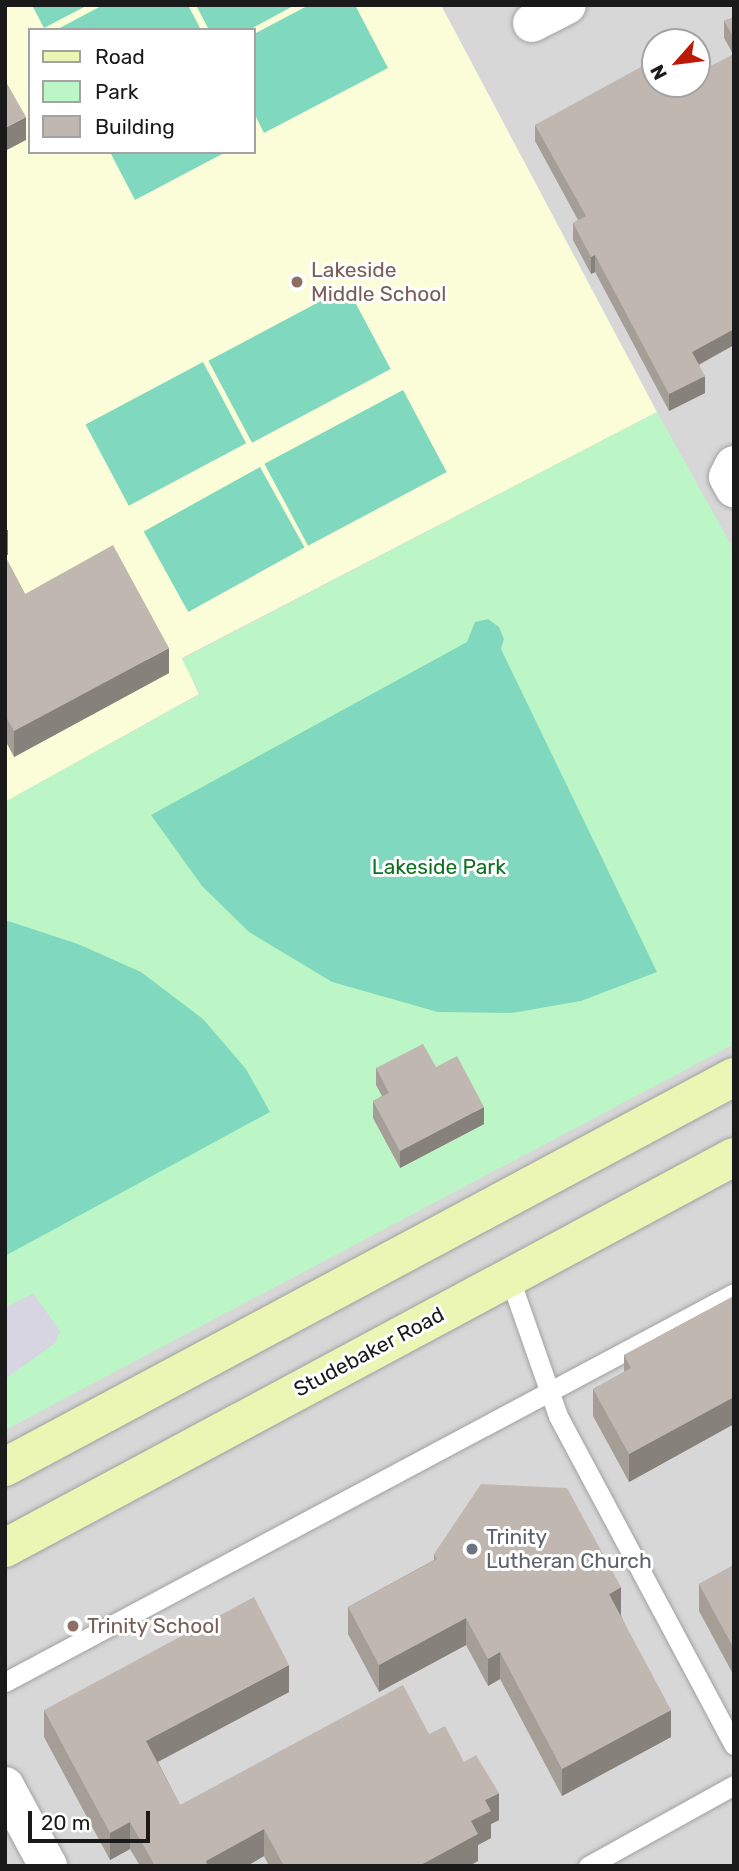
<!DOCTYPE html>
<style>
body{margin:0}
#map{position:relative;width:739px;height:1871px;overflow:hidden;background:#ece9e0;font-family:Rubik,sans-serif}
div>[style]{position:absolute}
.residential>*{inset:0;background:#d8d7d7}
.education>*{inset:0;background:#fafdd8}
.park>*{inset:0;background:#bdf6c6}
.pitch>*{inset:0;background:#80d9be;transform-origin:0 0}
.plaza>*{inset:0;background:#d6d5e1}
.roads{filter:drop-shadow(0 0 2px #a1a1a1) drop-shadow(0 0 2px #a1a1a1)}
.lane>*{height:19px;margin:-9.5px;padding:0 9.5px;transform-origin:9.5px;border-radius:9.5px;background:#fff}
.street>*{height:38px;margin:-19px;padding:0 19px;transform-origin:19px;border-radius:19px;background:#fff}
.secondary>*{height:38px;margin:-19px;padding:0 19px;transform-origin:19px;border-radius:19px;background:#ecf6b4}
.wall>*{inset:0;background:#a59e97}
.shaded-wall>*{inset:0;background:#86817b;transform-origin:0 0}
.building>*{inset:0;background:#c0b8b0}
.dots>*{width:19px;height:19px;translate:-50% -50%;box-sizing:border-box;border:4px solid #fff;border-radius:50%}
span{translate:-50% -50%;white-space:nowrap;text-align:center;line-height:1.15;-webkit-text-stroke:6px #fff;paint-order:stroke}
.education-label{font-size:21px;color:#785e54}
.left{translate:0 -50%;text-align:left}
.park-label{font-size:21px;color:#0f7120}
.street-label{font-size:21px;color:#1a1a1a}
.worship-label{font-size:21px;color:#5b616d}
.frame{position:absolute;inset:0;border:7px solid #1a1a1a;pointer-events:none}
.legend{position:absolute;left:28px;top:28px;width:228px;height:126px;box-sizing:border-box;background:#fff;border:2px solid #a3a3a3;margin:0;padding:9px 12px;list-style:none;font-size:21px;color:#1a1a1a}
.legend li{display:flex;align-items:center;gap:14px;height:35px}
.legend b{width:35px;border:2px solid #a3a3a3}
.north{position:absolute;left:641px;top:28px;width:70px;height:70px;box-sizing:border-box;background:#fff;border:2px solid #a3a3a3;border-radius:50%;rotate:242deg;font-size:19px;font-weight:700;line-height:28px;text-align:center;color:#1a1a1a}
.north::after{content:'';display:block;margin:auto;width:24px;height:32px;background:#bc1909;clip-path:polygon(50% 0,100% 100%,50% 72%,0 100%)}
.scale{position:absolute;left:28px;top:1811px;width:122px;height:32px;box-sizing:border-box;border:4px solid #1a1a1a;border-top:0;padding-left:9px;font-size:21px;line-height:24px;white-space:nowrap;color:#1a1a1a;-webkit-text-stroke:5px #fff;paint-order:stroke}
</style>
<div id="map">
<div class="residential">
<div style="clip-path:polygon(evenodd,5px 5px,734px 5px,734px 1866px,5px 1866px,5px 5px,30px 30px,254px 30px,254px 152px,30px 152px,30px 30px,5px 5px,655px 42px,697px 42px,697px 84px,655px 84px,655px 42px)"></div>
</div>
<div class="education">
<div style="clip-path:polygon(evenodd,5px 5px,441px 5px,657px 412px,182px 658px,199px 694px,5px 802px,5px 5px,30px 30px,254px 30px,254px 152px,30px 152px,30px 30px)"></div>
</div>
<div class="park">
<div style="clip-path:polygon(657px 412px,734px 550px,734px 1044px,5px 1430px,5px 802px,200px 694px,182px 659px)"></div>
</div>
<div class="pitch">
<div style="clip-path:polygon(32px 5px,88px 5px,44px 28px)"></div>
<div style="clip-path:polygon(103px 5px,188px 5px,201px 30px,56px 30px)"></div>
<div style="clip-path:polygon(196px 5px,295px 5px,249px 30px,209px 30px)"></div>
<div style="clip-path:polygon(309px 5px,355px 5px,388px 68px,264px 133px,254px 113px,254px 34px)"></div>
<div style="clip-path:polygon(110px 152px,226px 152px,135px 200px)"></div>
<div style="left:347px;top:287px;width:93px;height:157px;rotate:62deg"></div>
<div style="left:203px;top:362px;width:92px;height:133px;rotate:62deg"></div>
<div style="left:403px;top:390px;width:93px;height:157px;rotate:62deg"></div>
<div style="left:260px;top:467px;width:92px;height:133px;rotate:61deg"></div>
<div style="clip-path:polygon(488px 619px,499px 627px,504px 639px,501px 649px,657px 972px,581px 1001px,512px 1013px,438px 1012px,332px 982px,249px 932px,202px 886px,151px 815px,467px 642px,475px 622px)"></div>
<div style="clip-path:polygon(5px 920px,78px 944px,141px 972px,203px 1019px,246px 1069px,270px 1112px,5px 1256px)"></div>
</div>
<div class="plaza">
<div style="clip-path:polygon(33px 1293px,60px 1331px,55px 1343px,5px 1379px,5px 1308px)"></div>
</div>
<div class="roads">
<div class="lane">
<div style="left:509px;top:1276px;width:148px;rotate:70.7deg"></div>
<div style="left:558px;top:1416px;width:373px;rotate:61.9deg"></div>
<div style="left:5px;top:1682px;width:826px;rotate:-28.08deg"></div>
<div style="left:588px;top:1866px;width:167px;rotate:-29deg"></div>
</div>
<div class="street">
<div style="left:532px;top:23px;width:39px;rotate:-27deg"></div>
<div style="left:734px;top:465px;width:13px;rotate:117deg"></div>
<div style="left:728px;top:477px;width:13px;rotate:61deg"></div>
<div style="left:5px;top:1786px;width:91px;rotate:61.7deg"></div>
</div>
<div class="secondary">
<div style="left:5px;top:1467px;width:827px;rotate:-28.15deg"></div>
<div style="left:5px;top:1548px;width:827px;rotate:-28.21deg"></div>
</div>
</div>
<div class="wall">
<div style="clip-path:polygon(734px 17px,734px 345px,699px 365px,705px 393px,669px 411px,595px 272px,591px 274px,573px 240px,573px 223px,578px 220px,535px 141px,535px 125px,654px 69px,697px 84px,733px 54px,724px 38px,724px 21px)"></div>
<div style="clip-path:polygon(5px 556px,25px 594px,169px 673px,14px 757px,5px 740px)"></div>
<div style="clip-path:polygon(436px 1067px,484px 1124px,400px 1168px,373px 1118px,373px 1101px,382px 1096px,376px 1085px,376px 1068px)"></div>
<div style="clip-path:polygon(734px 1296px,734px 1424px,629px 1482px,593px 1416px,593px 1389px,624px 1372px,624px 1355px)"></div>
<div style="clip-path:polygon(434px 1554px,621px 1615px,671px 1737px,562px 1796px,500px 1679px,488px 1686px,466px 1645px,379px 1692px,348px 1634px,348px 1607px,434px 1560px)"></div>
<div style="clip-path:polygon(734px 1565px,734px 1676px,699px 1611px,699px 1584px)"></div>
<div style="clip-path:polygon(289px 1692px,158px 1762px,180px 1805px,429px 1734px,464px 1762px,499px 1820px,491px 1824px,491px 1838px,478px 1845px,478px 1861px,469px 1866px,269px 1866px,264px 1856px,247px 1866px,140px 1866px,130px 1849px,110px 1860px,44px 1737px,44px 1710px)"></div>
</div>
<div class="shaded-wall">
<div style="clip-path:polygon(26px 117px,26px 140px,5px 151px,5px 128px)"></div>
<div style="clip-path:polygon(595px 255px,595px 272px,591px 274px,591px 257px)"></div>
<div style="clip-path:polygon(734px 329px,734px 345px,692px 368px,692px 352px)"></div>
<div style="clip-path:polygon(705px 376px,705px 393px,669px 411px,669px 394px)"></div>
<div style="left:8px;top:530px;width:25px;height:3px;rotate:90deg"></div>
<div style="clip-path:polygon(169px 648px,169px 673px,14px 757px,14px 731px)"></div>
<div style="clip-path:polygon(484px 1107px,484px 1124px,400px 1168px,400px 1151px)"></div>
<div style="clip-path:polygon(734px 1397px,734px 1424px,629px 1482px,629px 1454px)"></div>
<div style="clip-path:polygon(621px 1587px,621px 1615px,609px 1621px,609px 1594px)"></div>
<div style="clip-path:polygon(466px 1618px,466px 1645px,379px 1692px,379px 1665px)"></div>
<div style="clip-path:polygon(500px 1652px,500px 1679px,488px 1686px,488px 1659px)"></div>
<div style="clip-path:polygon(289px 1665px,289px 1692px,146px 1768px,146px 1741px)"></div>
<div style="clip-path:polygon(671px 1710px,671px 1737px,562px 1796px,562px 1769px)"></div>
<div style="clip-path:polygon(499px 1793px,499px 1820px,491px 1824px,491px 1838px,478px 1845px,478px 1861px,469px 1866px,419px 1866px,471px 1821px,485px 1800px)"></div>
<div style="clip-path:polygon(130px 1822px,130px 1849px,110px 1860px,110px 1833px)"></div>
<div style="clip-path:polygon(264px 1829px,264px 1856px,247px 1866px,206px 1866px,206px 1861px)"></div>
</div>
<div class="building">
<div style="clip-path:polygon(734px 17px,734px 38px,724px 21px)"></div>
<div style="clip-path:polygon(734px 54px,734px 329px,692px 352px,705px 376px,669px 394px,595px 255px,591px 257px,573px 223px,586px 216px,535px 125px,650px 62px,654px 69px,655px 68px,655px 84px,697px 84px,697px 73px)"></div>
<div style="clip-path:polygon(5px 80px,26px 117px,5px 128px)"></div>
<div style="clip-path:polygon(113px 545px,169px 648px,14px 731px,5px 715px,5px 556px,25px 594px)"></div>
<div style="clip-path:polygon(423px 1044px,436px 1067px,457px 1056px,484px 1107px,400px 1151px,373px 1101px,389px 1093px,376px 1068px)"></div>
<div style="clip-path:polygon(734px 1296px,734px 1397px,629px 1454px,593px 1389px,631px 1368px,624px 1355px)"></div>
<div style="clip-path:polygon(481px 1484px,567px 1488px,621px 1587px,609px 1594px,671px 1710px,562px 1769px,500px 1652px,488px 1659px,466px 1618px,379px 1665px,348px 1607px,437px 1559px,434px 1554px)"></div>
<div style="clip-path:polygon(734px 1565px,734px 1649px,699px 1584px)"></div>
<div style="clip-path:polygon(254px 1597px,289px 1665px,146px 1741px,180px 1805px,403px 1685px,429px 1734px,445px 1726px,464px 1762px,476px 1755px,499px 1793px,485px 1800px,491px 1811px,471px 1821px,478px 1834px,419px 1866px,284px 1866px,264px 1829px,206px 1861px,208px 1866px,155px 1866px,130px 1822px,110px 1833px,44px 1710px)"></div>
</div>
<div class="dots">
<div style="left:297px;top:282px;background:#8d6e63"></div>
<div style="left:472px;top:1549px;background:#6b7280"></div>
<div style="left:73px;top:1626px;background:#8d6e63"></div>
</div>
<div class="education-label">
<span class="left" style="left:311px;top:282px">Lakeside<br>Middle School</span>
<span class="left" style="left:87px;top:1626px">Trinity School</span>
</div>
<div class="park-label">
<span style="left:439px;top:867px">Lakeside Park</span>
</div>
<div class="street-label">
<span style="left:369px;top:1352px;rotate:-28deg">Studebaker Road</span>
</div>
<div class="worship-label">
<span class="left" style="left:486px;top:1549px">Trinity<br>Lutheran Church</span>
</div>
<div class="frame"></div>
<ul class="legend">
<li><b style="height:9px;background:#ecf6b4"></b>Road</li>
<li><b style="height:19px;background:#bdf6c6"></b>Park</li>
<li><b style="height:19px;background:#c0b8b0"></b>Building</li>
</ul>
<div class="north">N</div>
<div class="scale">20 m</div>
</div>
